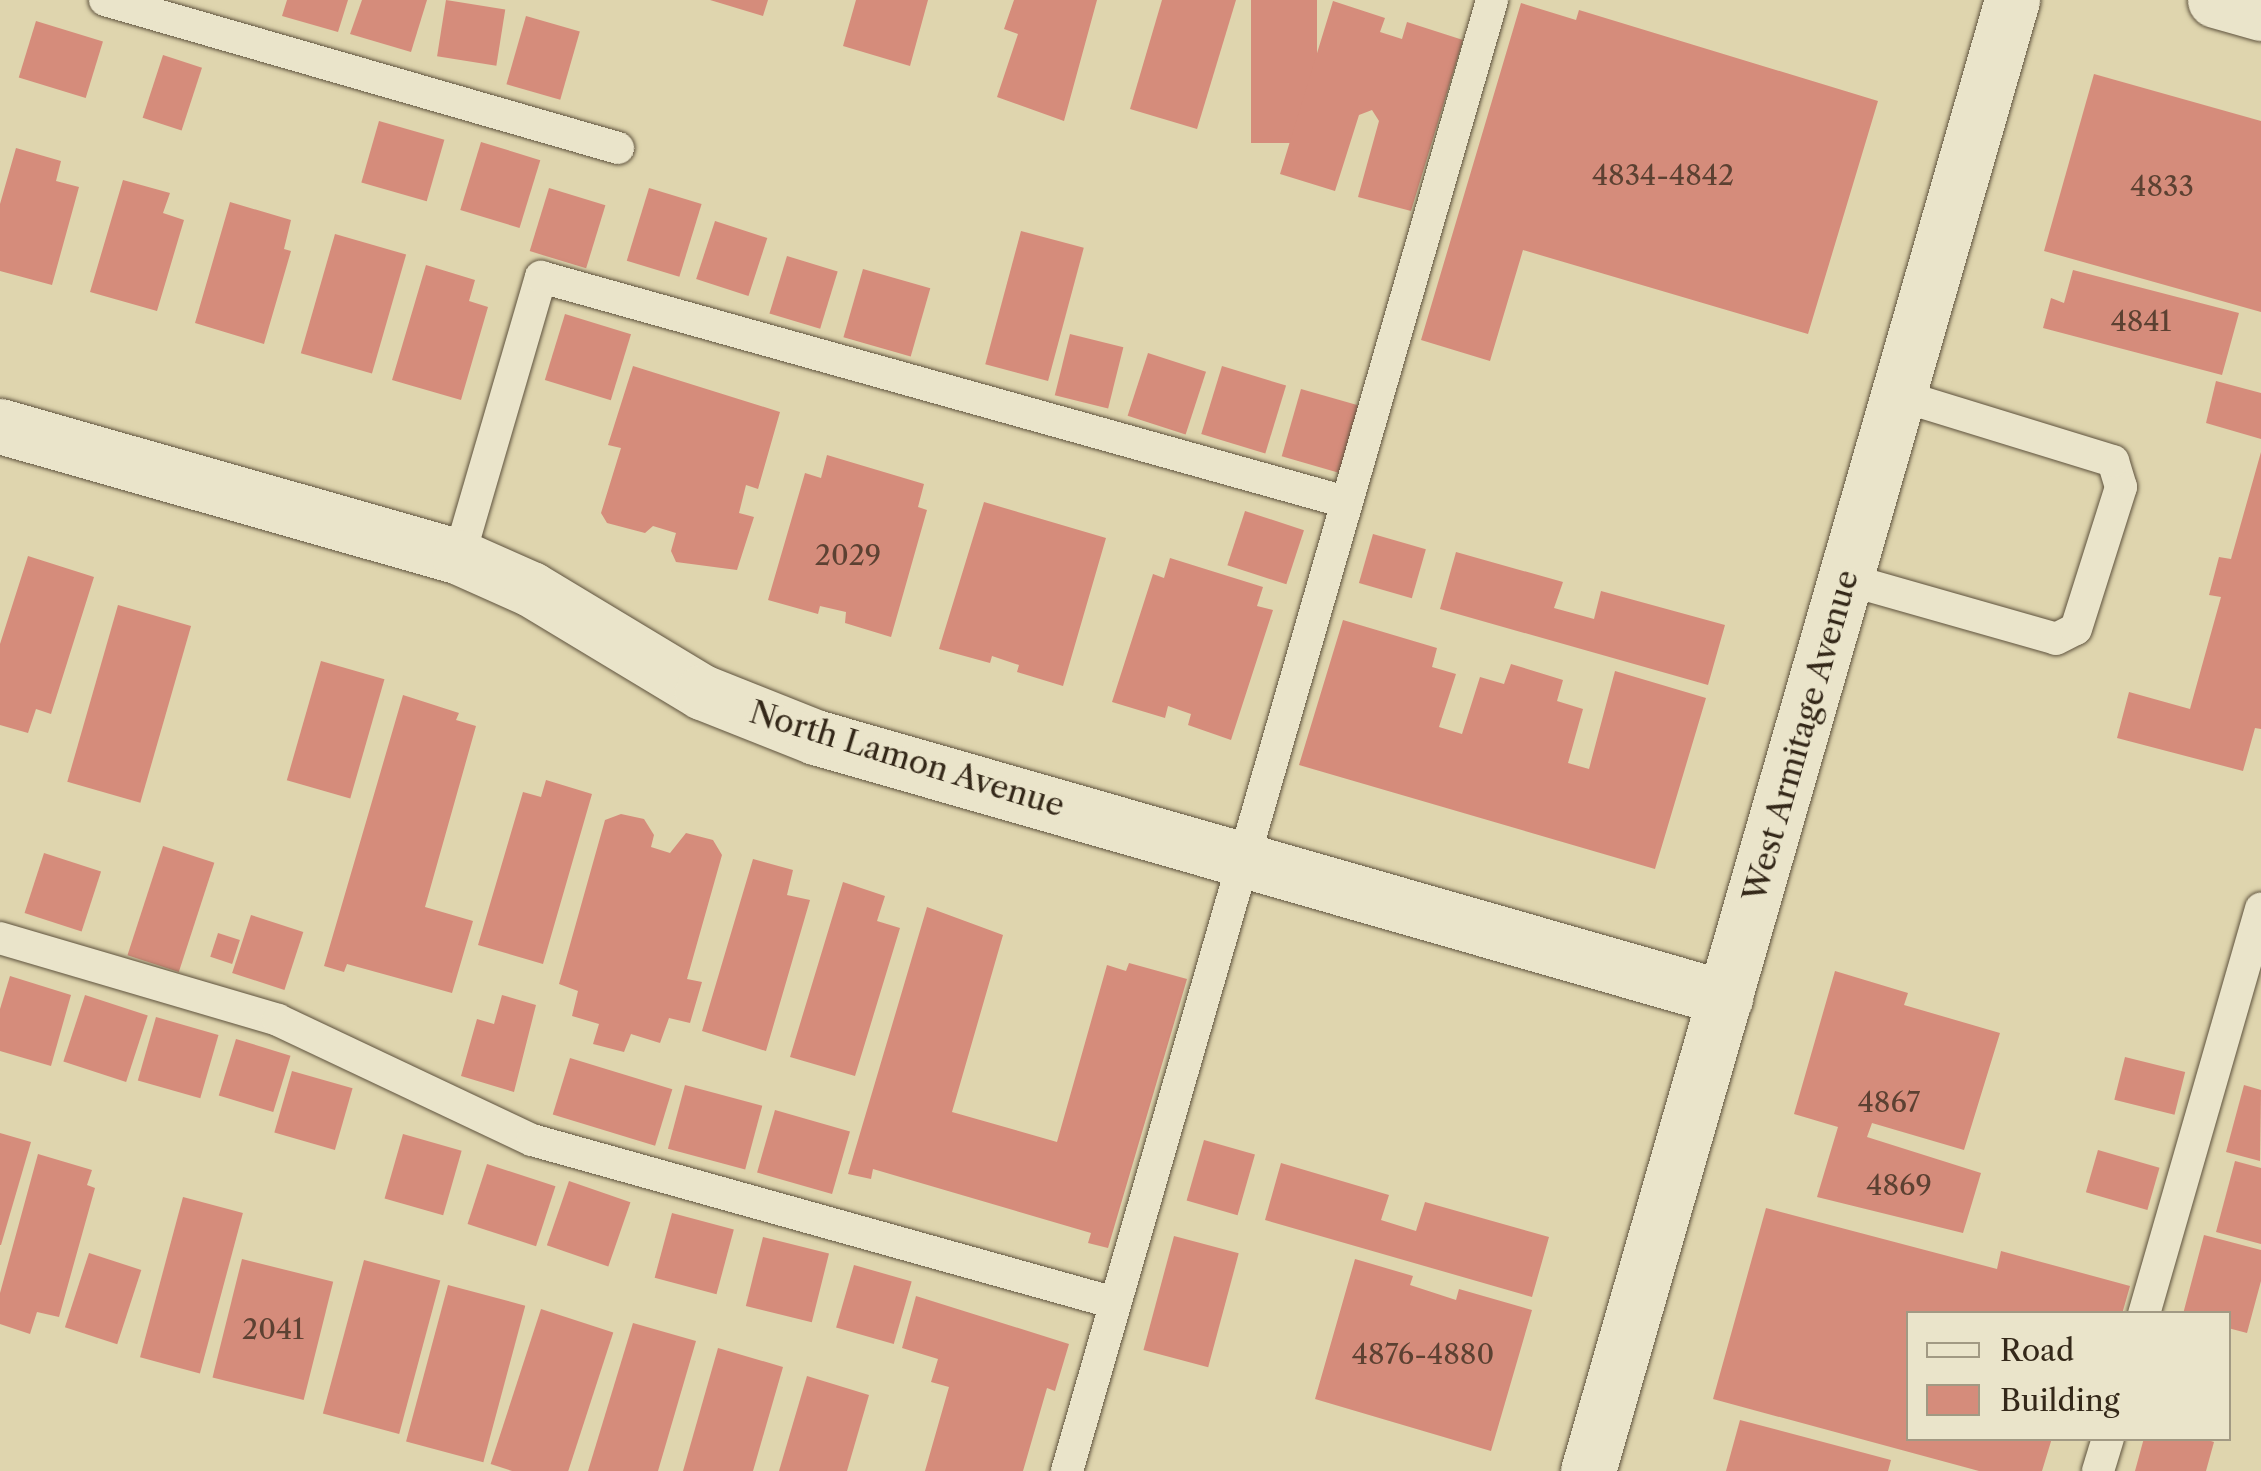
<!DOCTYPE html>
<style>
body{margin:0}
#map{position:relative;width:2261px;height:1471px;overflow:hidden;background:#dfd5ae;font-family:"Libre Caslon Text",serif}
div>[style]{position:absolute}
.building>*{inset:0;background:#d58c7b;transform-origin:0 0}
.roads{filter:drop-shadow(0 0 2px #5f533e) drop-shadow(0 0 2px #5f533e)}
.lane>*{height:32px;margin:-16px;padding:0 16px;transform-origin:16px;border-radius:16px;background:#eae4ca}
.street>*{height:55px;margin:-27.5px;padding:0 27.5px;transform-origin:27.5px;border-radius:27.5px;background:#eae4ca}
.secondary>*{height:55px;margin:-27.5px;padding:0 27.5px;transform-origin:27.5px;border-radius:27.5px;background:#eae4ca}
span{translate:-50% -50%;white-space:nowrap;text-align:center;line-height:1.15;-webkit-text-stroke:8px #eae4ca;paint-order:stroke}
.number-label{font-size:28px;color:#5c4132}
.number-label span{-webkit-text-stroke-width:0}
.street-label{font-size:32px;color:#342819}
.legend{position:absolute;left:1906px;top:1311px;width:325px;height:130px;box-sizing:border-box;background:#eae4ca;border:2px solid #a19983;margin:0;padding:12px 18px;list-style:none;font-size:30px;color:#342819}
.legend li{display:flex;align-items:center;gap:20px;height:50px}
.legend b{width:50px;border:2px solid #a19983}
</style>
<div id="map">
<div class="building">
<div style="clip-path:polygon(287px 0,348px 0,338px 32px,282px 16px)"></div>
<div style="clip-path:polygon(362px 0,427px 0,411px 52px,350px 34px)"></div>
<div style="left:446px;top:0;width:60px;height:57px;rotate:9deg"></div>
<div style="clip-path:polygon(710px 0,768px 0,763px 16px)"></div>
<div style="clip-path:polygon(856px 0,928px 0,910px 66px,843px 46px)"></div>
<div style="clip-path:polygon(1014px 0,1097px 0,1064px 121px,997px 97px,1018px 34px,1004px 29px)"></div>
<div style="clip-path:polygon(1162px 0,1236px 0,1197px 129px,1130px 109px)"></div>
<div style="left:1251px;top:0;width:66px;height:143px"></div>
<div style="clip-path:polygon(1333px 1px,1385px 18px,1380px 32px,1402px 39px,1407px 22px,1463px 40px,1411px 211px,1358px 197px,1379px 121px,1372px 110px,1359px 115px,1335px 191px,1280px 174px)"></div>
<div style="clip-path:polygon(1521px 3px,1576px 20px,1579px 10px,1878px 101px,1808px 334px,1523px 250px,1490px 361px,1421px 340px)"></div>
<div style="left:526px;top:16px;width:56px;height:71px;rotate:16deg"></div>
<div style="left:36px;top:21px;width:70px;height:59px;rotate:17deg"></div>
<div style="left:163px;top:55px;width:41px;height:66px;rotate:18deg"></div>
<div style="clip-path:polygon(2094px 74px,2261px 121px,2261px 312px,2044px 251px)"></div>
<div style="left:379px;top:121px;width:68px;height:64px;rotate:16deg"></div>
<div style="left:481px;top:142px;width:62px;height:71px;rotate:17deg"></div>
<div style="clip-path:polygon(16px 148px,61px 161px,56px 181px,79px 187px,52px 285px,0 271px,0 204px)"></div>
<div style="clip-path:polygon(123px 180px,170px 193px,163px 213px,184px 220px,157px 311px,90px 292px)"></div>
<div style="left:549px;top:188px;width:59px;height:66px;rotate:17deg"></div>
<div style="left:649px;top:188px;width:55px;height:76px;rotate:17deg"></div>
<div style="clip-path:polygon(230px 202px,291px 220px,284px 249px,291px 251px,264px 344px,195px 323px)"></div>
<div style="left:715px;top:221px;width:55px;height:61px;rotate:18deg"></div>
<div style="left:1021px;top:231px;width:65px;height:138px;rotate:15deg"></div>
<div style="left:335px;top:234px;width:74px;height:124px;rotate:16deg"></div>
<div style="left:787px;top:256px;width:53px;height:60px;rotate:17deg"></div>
<div style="clip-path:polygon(426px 265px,475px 280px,469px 301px,488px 307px,461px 400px,392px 380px)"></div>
<div style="left:863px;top:269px;width:70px;height:71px;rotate:16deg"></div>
<div style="clip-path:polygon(2073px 270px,2239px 313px,2222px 375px,2043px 328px,2051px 298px,2064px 303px)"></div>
<div style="left:565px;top:314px;width:69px;height:69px;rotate:17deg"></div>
<div style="left:1070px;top:334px;width:55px;height:63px;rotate:14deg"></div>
<div style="left:1148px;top:353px;width:61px;height:66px;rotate:18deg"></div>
<div style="clip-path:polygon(633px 366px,780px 412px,758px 489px,746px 485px,739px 513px,754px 517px,737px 570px,676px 562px,671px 551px,676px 533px,653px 526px,645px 533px,607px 523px,601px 513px,621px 448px,608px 445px)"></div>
<div style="left:1222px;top:366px;width:67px;height:71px;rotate:17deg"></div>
<div style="clip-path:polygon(2216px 381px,2261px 393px,2261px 439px,2206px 423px)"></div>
<div style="left:1301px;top:389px;width:62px;height:70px;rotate:16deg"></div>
<div style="clip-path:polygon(2261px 452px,2261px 729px,2255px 728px,2243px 771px,2117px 738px,2129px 692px,2190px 709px,2221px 597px,2209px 595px,2219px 557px,2231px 559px)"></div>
<div style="clip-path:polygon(827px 455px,924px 484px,918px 507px,927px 510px,891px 637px,845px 623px,846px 612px,820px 606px,818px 614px,768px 600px,805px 473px,821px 478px)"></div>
<div style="clip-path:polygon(984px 502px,1106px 538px,1063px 686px,1017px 672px,1019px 665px,992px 656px,990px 663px,939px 649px)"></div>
<div style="left:1245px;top:511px;width:62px;height:57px;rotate:18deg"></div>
<div style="left:1373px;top:534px;width:55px;height:51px;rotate:16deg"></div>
<div style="clip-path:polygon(1456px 552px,1563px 582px,1554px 608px,1594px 619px,1601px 591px,1725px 625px,1708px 685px,1440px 609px)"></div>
<div style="clip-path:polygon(28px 556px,94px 577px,51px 714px,36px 709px,28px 733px,0 725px,0 644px)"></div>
<div style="clip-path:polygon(1170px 558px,1263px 587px,1257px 606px,1273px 610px,1231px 740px,1188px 725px,1191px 714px,1168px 706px,1165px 718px,1112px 702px,1153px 574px,1164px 578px)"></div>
<div style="left:118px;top:605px;width:76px;height:184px;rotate:16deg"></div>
<div style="clip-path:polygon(1343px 620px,1437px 648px,1432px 667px,1456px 674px,1439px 727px,1462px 734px,1480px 677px,1504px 684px,1511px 664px,1563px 680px,1557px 701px,1583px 709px,1568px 763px,1589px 769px,1615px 671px,1706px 698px,1655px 869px,1299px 765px)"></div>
<div style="left:321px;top:661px;width:66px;height:124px;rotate:16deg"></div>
<div style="clip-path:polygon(403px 695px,459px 713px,456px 720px,476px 726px,425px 907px,473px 921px,452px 993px,347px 964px,344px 972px,324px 966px)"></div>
<div style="clip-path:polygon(546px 780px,592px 794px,543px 964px,478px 945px,523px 792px,541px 797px)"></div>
<div style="clip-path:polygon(621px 814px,644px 819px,654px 835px,651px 847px,670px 853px,686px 833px,713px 840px,722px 855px,687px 979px,702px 982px,690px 1023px,669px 1018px,660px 1043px,631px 1034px,624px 1052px,593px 1044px,599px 1024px,572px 1016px,578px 991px,559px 984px,605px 820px)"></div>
<div style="left:163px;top:846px;width:54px;height:115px;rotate:18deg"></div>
<div style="left:44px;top:853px;width:60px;height:63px;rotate:18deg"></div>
<div style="clip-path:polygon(753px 859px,793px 870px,787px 895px,810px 900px,766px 1051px,702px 1031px)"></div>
<div style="clip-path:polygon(843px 882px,885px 896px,877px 921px,900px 928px,855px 1076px,790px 1057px)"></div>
<div style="clip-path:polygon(927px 907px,1003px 935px,952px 1112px,1057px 1142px,1107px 965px,1126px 971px,1129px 963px,1187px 979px,1108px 1248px,1088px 1243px,1091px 1233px,873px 1169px,871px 1179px,848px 1174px)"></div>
<div style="left:251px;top:915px;width:55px;height:61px;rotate:18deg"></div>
<div style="left:218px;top:933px;width:23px;height:25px;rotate:18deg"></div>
<div style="clip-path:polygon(1835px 971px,1908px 993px,1904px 1005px,2000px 1033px,1964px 1150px,1872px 1123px,1867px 1137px,1981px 1173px,1963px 1233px,1817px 1197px,1838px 1127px,1794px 1114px)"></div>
<div style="clip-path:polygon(10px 976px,71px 995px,51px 1066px,0 1051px,0 1009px)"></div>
<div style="left:85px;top:995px;width:66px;height:70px;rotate:18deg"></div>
<div style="clip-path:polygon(502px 995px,536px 1005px,514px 1092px,461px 1076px,477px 1019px,494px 1024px)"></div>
<div style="left:156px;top:1017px;width:65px;height:66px;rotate:16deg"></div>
<div style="left:236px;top:1039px;width:57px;height:59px;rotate:17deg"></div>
<div style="left:2125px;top:1057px;width:62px;height:44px;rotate:14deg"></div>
<div style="left:570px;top:1058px;width:107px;height:59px;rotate:17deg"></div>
<div style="left:292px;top:1071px;width:63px;height:64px;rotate:16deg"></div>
<div style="left:685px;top:1085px;width:80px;height:66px;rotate:15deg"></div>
<div style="clip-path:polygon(2244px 1085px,2261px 1090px,2260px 1161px,2226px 1152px)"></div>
<div style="left:775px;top:1110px;width:78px;height:65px;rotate:16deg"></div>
<div style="clip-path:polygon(0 1133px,31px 1142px,1px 1245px,0 1245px)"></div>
<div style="left:403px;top:1134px;width:61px;height:67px;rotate:16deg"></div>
<div style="left:1204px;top:1140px;width:53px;height:63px;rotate:16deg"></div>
<div style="left:2098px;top:1150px;width:64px;height:44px;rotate:16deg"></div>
<div style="clip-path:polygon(38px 1154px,92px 1170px,87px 1185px,95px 1188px,59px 1317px,37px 1312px,30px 1334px,0 1324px,0 1293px)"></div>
<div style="clip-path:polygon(2235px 1161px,2261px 1168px,2261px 1244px,2216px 1232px)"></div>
<div style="clip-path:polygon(1281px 1163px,1389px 1195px,1381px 1220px,1416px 1231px,1425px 1202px,1549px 1237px,1532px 1297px,1265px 1220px)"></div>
<div style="left:487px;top:1164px;width:72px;height:63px;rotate:18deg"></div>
<div style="left:569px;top:1181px;width:65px;height:68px;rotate:19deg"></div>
<div style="left:183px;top:1197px;width:62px;height:166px;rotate:15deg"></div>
<div style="clip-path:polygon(1766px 1208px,1997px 1269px,2001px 1251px,2130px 1286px,2122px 1314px,1908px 1314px,1908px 1438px,2052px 1438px,2042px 1471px,1979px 1471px,1713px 1399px)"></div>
<div style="left:672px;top:1213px;width:64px;height:67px;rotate:15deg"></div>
<div style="clip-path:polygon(2204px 1235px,2261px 1250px,2261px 1281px,2247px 1333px,2228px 1328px,2228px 1314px,2183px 1314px)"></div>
<div style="left:1174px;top:1236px;width:67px;height:118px;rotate:15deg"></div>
<div style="left:763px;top:1237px;width:68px;height:71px;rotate:14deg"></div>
<div style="left:89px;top:1253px;width:55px;height:78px;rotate:18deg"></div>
<div style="left:242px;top:1259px;width:94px;height:122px;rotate:14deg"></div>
<div style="clip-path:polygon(1355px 1259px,1413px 1276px,1410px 1285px,1456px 1300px,1459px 1289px,1532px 1310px,1491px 1451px,1315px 1399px)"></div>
<div style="left:364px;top:1260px;width:79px;height:159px;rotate:15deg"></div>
<div style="left:854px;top:1265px;width:60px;height:65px;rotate:16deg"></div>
<div style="left:448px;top:1285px;width:80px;height:162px;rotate:15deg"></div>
<div style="clip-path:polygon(916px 1296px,1069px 1344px,1055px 1391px,1047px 1388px,1023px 1471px,925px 1471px,949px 1387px,931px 1382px,938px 1359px,902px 1348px)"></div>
<div style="left:541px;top:1309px;width:76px;height:163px;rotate:18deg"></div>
<div style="clip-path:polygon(633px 1323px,696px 1341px,658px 1471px,588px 1471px)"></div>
<div style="clip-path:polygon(718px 1348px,783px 1367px,753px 1471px,683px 1471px)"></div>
<div style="clip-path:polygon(807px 1376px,869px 1395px,847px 1471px,779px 1471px)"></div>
<div style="clip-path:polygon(1740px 1420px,1891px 1460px,1888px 1471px,1726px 1471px)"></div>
<div style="clip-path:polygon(2144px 1438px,2202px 1438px,2214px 1442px,2206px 1471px,2135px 1471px)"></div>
</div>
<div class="roads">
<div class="lane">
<div style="left:105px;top:0;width:534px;rotate:16.09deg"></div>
<div style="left:459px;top:557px;width:292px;rotate:-73.7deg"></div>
<div style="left:541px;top:277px;width:836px;rotate:15.62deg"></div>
<div style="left:1846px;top:579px;width:218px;rotate:15.9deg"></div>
<div style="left:2056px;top:639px;width:22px;rotate:-27deg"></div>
<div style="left:2076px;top:629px;width:149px;rotate:-72.4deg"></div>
<div style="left:2121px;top:487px;width:27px;rotate:-107deg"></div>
<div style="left:2113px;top:461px;width:224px;rotate:-162.9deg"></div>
<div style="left:0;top:938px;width:290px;rotate:16.4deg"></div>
<div style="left:278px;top:1020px;width:281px;rotate:25.3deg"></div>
<div style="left:532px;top:1140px;width:605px;rotate:15.62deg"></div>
<div style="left:2144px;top:1314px;width:422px;rotate:-73.9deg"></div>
<div style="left:1067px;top:1471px;width:1531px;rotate:-73.88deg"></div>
<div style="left:2098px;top:1471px;width:34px;rotate:-73deg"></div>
</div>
<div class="street">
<div style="left:2215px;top:0;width:48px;rotate:15.8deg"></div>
<div style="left:0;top:426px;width:477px;rotate:15.9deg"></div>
<div style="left:459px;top:557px;width:79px;rotate:24deg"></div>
<div style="left:531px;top:589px;width:200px;rotate:31.1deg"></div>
<div style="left:702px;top:692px;width:122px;rotate:21.7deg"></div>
<div style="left:815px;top:737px;width:947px;rotate:16deg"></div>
</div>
<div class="secondary">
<div style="left:1588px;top:1471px;width:1531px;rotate:-73.92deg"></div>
</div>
</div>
<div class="number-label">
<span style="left:1663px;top:175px">4834-4842</span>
<span style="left:2162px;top:186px">4833</span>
<span style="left:2141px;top:321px">4841</span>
<span style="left:848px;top:555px">2029</span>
<span style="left:1889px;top:1102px">4867</span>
<span style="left:1899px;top:1185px">4869</span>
<span style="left:273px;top:1329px">2041</span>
<span style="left:1423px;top:1354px">4876-4880</span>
</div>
<div class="street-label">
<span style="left:1801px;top:736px;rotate:-74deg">West Armitage Avenue</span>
<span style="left:907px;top:759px;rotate:17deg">North Lamon Avenue</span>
</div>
<ul class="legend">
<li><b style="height:12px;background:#eae4ca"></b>Road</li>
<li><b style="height:28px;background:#d58c7b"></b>Building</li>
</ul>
</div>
